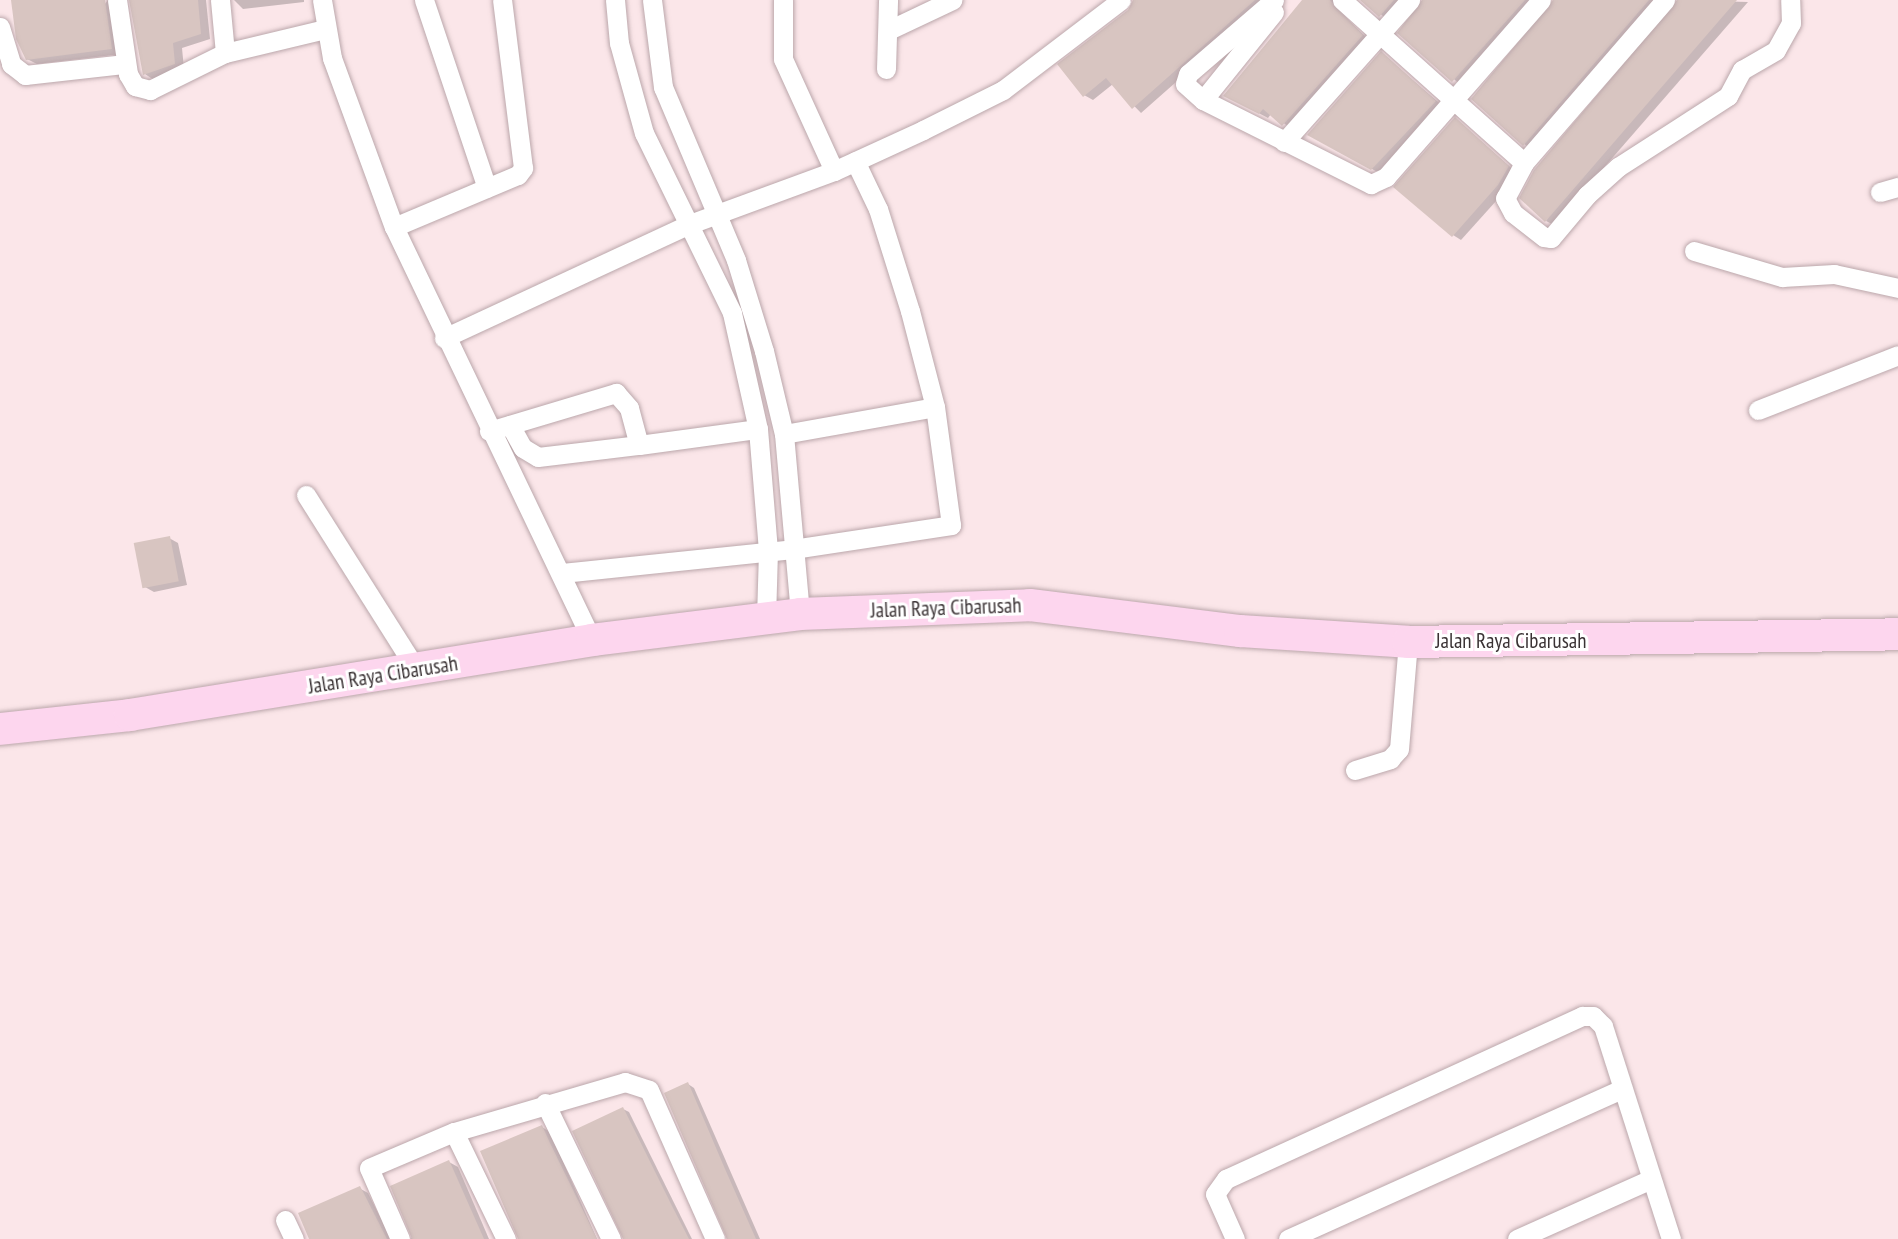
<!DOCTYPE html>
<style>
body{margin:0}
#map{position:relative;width:1898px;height:1239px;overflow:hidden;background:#fbe6e9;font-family:"PT Sans Narrow",sans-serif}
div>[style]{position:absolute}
.shadow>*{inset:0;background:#0003}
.building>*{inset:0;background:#d8c5c1;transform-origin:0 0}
.roads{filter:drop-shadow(0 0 2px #bba7ab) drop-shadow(0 0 2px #bba7ab)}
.street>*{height:19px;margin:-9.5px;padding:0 9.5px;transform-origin:9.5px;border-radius:9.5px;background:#fff}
.primary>*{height:32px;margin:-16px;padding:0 16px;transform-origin:16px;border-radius:16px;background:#fdd6ee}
span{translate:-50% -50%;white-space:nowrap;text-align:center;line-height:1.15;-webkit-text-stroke:6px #fff;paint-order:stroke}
.street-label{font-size:21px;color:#3a3234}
</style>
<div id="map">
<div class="shadow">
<div style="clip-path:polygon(13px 0,104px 0,101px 9px,108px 0,121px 54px,37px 64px,27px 59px)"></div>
<div style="clip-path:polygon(131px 0,206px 0,210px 39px,182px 48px,184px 69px,154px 80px,145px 74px)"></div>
<div style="clip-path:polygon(234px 0,304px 0,304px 2px,243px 9px)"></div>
<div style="clip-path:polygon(1135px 0,1269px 0,1141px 113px,1113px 84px,1093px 100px,1084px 95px)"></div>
<div style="clip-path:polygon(1304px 0,1343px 0,1339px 11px,1370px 41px,1292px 129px,1271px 114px,1268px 118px,1234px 100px)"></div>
<div style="clip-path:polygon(1363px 0,1406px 0,1388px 20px)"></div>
<div style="clip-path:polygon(1423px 0,1537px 0,1462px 86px,1400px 33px)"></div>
<div style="clip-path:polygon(1553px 0,1661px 0,1532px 149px,1524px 144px)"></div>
<div style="clip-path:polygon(1678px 0,1748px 2px,1554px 225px,1546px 221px)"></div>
<div style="clip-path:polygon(1381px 53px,1444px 107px,1381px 174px,1310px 134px)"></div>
<div style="clip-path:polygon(1455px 119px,1516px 172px,1506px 190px,1461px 240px,1453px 235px)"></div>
<div style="clip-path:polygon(169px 538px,178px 543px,187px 585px,154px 592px,145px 587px)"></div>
<div style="clip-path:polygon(688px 1084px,694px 1088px,760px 1239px,727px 1239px)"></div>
<div style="clip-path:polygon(623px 1109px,629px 1112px,692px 1239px,628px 1239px)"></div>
<div style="clip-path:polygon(542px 1127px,550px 1132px,597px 1239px,520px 1239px)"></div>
<div style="clip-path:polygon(449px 1162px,458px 1167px,489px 1239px,411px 1239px)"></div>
<div style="clip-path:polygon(359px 1188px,368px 1193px,391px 1239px,311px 1239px)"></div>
</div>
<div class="building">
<div style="clip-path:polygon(11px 0,105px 0,112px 49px,26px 60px,16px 39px)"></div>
<div style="clip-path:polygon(129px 0,198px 0,201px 34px,173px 43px,175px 64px,143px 75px)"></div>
<div style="clip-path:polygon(1133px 0,1255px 0,1132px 109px,1106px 78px,1083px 97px,1057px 64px,1128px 10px)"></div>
<div style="clip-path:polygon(1302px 0,1330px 0,1363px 35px,1282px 126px,1263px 109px,1259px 114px,1223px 96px)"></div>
<div style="clip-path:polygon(1360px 0,1394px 0,1379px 17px)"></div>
<div style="clip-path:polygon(1422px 0,1525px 0,1452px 82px,1397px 33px)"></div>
<div style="clip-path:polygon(1553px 0,1649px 0,1523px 146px,1471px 99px)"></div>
<div style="clip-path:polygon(1677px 0,1737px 0,1545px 222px,1519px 198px,1534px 170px)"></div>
<div style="clip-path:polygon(1381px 51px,1436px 101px,1371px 170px,1307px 135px)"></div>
<div style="clip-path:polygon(1455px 117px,1509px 166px,1498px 185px,1452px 237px,1393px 187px)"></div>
<div style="left:170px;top:536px;width:46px;height:37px;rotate:79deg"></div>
<div style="clip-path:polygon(688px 1082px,725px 1169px,756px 1239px,727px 1239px,664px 1093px)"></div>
<div style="clip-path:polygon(623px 1107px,672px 1206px,689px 1239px,623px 1239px,572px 1131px)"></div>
<div style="clip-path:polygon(542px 1125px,550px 1143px,597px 1239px,518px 1239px,480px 1151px)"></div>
<div style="clip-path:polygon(449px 1160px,484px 1239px,412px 1239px,390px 1186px)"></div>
<div style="clip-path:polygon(360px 1186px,387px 1239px,309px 1239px,298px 1213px)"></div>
</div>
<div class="roads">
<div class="street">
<div style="left:117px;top:0;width:75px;rotate:81.5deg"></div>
<div style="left:128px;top:74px;width:14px;rotate:60deg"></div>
<div style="left:135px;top:86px;width:16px;rotate:15deg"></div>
<div style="left:150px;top:90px;width:84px;rotate:-26.3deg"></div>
<div style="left:225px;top:53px;width:103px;rotate:-13.5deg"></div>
<div style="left:220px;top:0;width:53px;rotate:84.6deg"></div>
<div style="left:322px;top:0;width:59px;rotate:80.2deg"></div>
<div style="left:332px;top:58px;width:180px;rotate:69.9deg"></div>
<div style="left:394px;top:227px;width:458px;rotate:64.4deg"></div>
<div style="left:424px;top:0;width:198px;rotate:71.5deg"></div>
<div style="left:615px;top:0;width:43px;rotate:84.7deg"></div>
<div style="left:619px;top:43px;width:93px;rotate:74.5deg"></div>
<div style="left:644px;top:133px;width:200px;rotate:63.9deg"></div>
<div style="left:732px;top:313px;width:119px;rotate:77.4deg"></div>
<div style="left:758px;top:429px;width:122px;rotate:85.3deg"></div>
<div style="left:768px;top:551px;width:67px;rotate:91.7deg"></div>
<div style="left:652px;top:0;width:88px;rotate:82.8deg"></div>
<div style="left:663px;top:87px;width:188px;rotate:67.1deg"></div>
<div style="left:736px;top:260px;width:95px;rotate:72.9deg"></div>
<div style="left:764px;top:351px;width:85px;rotate:76.5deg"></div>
<div style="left:784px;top:434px;width:181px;rotate:84.9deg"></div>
<div style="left:783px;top:0;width:59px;rotate:90deg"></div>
<div style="left:783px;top:59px;width:123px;rotate:65.5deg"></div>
<div style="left:1274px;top:0;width:113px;rotate:139.3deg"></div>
<div style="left:1188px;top:74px;width:10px;rotate:107deg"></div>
<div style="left:1185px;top:84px;width:24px;rotate:42deg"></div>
<div style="left:1203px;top:100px;width:188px;rotate:26.6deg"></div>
<div style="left:1371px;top:184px;width:17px;rotate:-25deg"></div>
<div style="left:1386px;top:177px;width:235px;rotate:-48.8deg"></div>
<div style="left:1342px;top:0;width:244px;rotate:41.8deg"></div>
<div style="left:1665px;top:0;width:216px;rotate:130.9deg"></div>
<div style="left:1524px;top:163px;width:40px;rotate:118deg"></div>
<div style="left:1505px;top:198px;width:17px;rotate:62deg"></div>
<div style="left:1513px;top:213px;width:39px;rotate:38deg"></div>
<div style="left:1544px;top:237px;width:7px;rotate:8deg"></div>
<div style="left:1551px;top:238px;width:56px;rotate:-50.1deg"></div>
<div style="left:1587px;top:195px;width:42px;rotate:-42.1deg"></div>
<div style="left:1618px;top:167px;width:131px;rotate:-32.8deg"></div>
<div style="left:1728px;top:96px;width:30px;rotate:-62deg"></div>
<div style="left:1742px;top:70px;width:39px;rotate:-30deg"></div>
<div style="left:1776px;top:50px;width:31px;rotate:-61deg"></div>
<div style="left:1791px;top:23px;width:23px;rotate:-92deg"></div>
<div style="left:0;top:27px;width:39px;rotate:73deg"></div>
<div style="left:11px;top:64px;width:18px;rotate:38deg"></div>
<div style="left:25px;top:75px;width:101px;rotate:-6.3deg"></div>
<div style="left:891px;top:29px;width:68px;rotate:-25.4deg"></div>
<div style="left:886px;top:69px;width:69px;rotate:-88.3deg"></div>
<div style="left:1203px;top:100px;width:113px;rotate:-51.1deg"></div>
<div style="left:1284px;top:142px;width:190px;rotate:-48.4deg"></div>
<div style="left:1880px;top:192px;width:19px;rotate:-16deg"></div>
<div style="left:394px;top:227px;width:134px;rotate:-22.8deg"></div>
<div style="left:518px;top:175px;width:9px;rotate:-54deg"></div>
<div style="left:523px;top:168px;width:169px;rotate:-97.1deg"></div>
<div style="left:1694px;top:251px;width:92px;rotate:16.5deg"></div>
<div style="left:1782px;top:277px;width:52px;rotate:-3.3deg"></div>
<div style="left:1834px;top:274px;width:66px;rotate:12.3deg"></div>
<div style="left:444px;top:338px;width:271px;rotate:-24.9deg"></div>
<div style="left:690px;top:224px;width:153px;rotate:-20.2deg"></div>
<div style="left:834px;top:171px;width:98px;rotate:-24.7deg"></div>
<div style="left:923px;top:130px;width:89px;rotate:-26.6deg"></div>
<div style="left:1003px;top:90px;width:148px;rotate:-37.3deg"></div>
<div style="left:1758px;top:410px;width:150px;rotate:-21.4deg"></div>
<div style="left:510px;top:425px;width:26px;rotate:61deg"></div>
<div style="left:523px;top:448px;width:17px;rotate:31deg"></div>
<div style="left:538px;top:457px;width:102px;rotate:-6.8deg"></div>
<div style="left:489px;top:431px;width:133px;rotate:-16.7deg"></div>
<div style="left:616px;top:393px;width:20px;rotate:49deg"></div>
<div style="left:629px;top:408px;width:38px;rotate:75deg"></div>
<div style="left:639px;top:445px;width:120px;rotate:-7.7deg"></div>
<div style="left:784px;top:434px;width:153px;rotate:-10.1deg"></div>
<div style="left:306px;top:495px;width:206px;rotate:57.7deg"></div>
<div style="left:562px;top:573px;width:232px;rotate:-5.9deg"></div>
<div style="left:793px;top:549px;width:160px;rotate:-8.6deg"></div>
<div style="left:951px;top:525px;width:119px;rotate:-97.7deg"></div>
<div style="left:935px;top:407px;width:99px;rotate:-104.6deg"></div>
<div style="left:910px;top:311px;width:107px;rotate:-107.4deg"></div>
<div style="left:878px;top:209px;width:53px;rotate:-115.6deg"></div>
<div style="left:1355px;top:770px;width:37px;rotate:-17deg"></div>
<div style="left:1390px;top:759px;width:13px;rotate:-48deg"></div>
<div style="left:1399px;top:749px;width:107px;rotate:-85.2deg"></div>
<div style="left:545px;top:1103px;width:151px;rotate:64.1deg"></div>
<div style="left:454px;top:1132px;width:119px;rotate:64.1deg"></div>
<div style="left:285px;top:1220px;width:21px;rotate:65deg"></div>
<div style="left:400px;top:1239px;width:77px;rotate:-113.6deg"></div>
<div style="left:369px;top:1168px;width:92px;rotate:-23deg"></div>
<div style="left:454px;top:1132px;width:178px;rotate:-16.3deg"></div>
<div style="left:625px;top:1082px;width:25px;rotate:18deg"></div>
<div style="left:649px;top:1090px;width:163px;rotate:66.1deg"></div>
<div style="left:1235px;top:1239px;width:49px;rotate:-114deg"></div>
<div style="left:1215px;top:1194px;width:19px;rotate:-54deg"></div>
<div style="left:1226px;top:1179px;width:392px;rotate:-24.6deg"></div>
<div style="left:1582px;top:1016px;width:11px"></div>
<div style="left:1593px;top:1016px;width:14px;rotate:45deg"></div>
<div style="left:1603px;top:1026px;width:224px;rotate:72.3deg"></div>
<div style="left:1288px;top:1239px;width:365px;rotate:-24.2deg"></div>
<div style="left:1517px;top:1239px;width:147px;rotate:-24.1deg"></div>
</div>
<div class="primary">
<div style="left:0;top:729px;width:131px;rotate:-6.1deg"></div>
<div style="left:130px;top:715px;width:468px;rotate:-9.2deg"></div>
<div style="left:592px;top:640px;width:210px;rotate:-7.1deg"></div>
<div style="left:800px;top:614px;width:230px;rotate:-2.2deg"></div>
<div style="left:1030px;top:605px;width:212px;rotate:7.1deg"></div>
<div style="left:1240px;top:631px;width:168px;rotate:3.7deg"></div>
<div style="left:1408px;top:642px;width:490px;rotate:-0.9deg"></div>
</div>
</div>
<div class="street-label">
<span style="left:946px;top:608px;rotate:-2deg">Jalan Raya Cibarusah</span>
<span style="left:1511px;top:641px">Jalan Raya Cibarusah</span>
<span style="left:383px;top:675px;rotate:-9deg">Jalan Raya Cibarusah</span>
</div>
</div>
